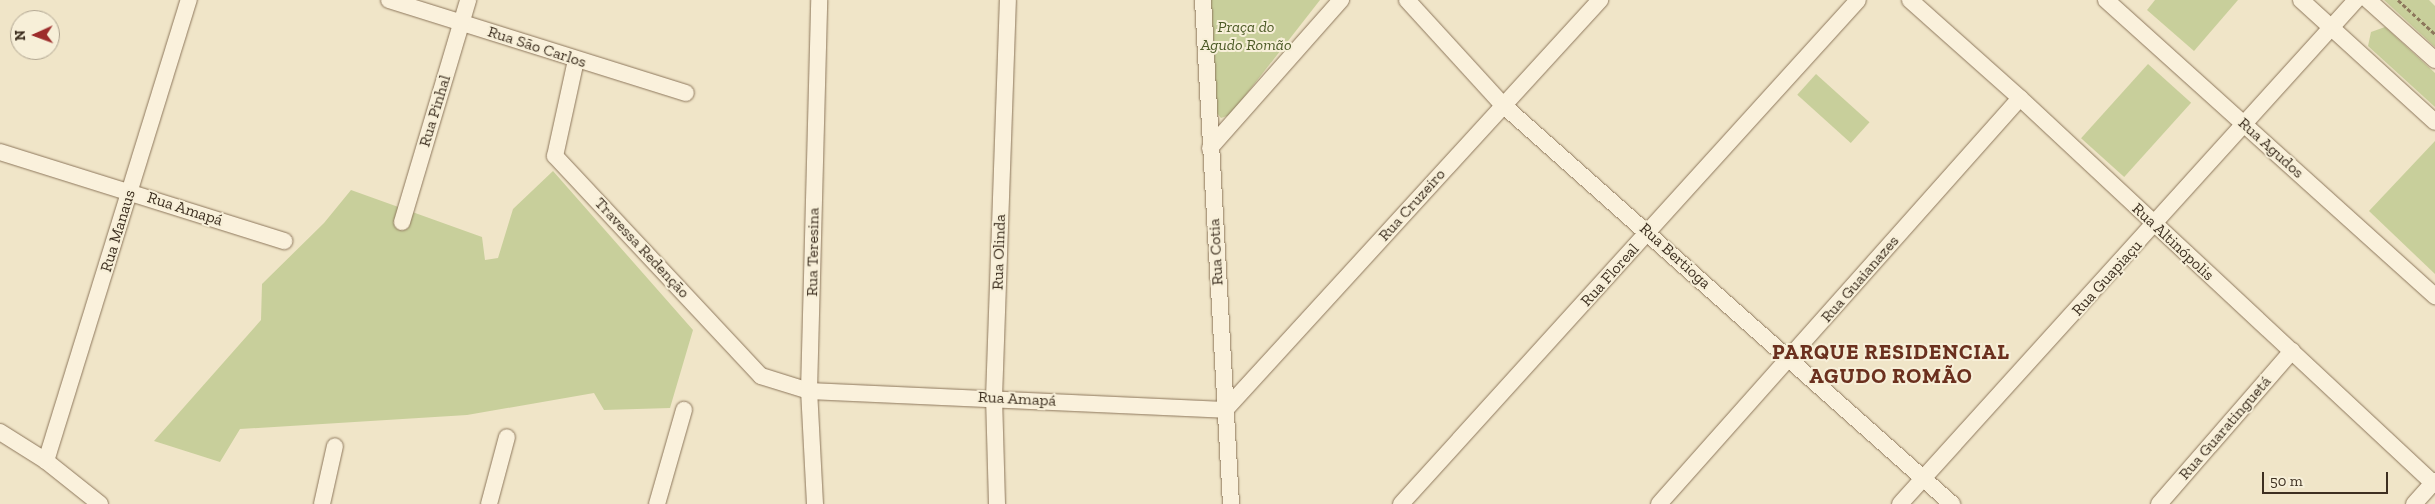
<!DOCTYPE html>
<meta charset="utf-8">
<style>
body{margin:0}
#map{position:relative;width:2435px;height:504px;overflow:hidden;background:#f0e5c8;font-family:"Zilla Slab",serif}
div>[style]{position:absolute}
.green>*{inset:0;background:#c8cf9b;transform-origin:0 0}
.path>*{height:3px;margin-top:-1.5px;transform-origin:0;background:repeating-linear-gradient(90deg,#8d775c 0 4px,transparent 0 6.5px)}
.roads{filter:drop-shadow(0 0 1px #8d775c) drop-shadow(0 0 1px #8d775c)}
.minor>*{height:16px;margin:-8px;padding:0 8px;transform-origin:8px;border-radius:8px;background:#faf1dc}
span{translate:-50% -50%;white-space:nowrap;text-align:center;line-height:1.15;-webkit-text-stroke:4px #f7efd8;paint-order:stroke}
.park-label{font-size:16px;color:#4c5a26;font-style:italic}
.street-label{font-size:16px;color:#3d2f20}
.district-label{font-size:21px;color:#6b301e;font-weight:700;letter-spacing:1px}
.north{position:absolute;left:10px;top:10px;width:50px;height:50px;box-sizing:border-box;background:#f7efd8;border:1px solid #ada28e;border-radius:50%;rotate:268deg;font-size:14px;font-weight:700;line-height:20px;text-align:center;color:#3d2f20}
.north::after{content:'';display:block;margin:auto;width:18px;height:22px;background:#9d2c2b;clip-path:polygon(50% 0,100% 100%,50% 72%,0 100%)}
.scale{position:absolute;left:2262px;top:472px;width:126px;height:22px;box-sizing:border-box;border:2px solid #3d2f20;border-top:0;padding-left:6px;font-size:15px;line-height:18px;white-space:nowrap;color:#3d2f20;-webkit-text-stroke:4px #f7efd8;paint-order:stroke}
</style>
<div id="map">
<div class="green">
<div style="clip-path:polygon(1209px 0,1320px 0,1230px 115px,1221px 118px,1215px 111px)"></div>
<div style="clip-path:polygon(2155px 0,2238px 0,2194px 51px,2147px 10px)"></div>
<div style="clip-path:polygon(2384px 0,2429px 0,2435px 6px,2435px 47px)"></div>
<div style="clip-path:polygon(2385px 27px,2435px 73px,2435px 107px,2368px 46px,2371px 32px)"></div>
<div style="left:2148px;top:64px;width:58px;height:100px;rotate:42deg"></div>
<div style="left:1816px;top:74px;width:72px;height:28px;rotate:42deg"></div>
<div style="clip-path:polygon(2435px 141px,2435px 274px,2369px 211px)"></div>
<div style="clip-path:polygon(553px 171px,693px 330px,670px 408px,604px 410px,594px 393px,467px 415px,240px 429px,220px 462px,154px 441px,261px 320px,262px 284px,324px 223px,351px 190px,482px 237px,485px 260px,498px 258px,513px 209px)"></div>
</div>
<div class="path">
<div style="left:2398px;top:0;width:50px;rotate:42.6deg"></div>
</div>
<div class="roads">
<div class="minor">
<div style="left:389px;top:0;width:311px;rotate:17.4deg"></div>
<div style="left:1203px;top:0;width:505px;rotate:86.82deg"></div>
<div style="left:1407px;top:0;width:142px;rotate:47.6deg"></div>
<div style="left:1503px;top:105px;width:601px;rotate:41.63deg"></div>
<div style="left:1910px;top:0;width:147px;rotate:41.7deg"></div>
<div style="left:2020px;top:98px;width:567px;rotate:43deg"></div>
<div style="left:2106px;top:0;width:443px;rotate:42deg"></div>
<div style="left:2301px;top:0;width:181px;rotate:42.3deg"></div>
<div style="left:2368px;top:0;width:90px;rotate:41.8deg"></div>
<div style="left:576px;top:60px;width:98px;rotate:102.3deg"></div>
<div style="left:555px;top:156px;width:301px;rotate:46.9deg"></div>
<div style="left:761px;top:376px;width:50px;rotate:17.4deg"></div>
<div style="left:809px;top:391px;width:416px;rotate:2.6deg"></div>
<div style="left:1225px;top:410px;width:556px;rotate:-47.55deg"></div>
<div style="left:1210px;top:148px;width:198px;rotate:-48.5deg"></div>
<div style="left:0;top:152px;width:298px;rotate:17.4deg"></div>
<div style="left:402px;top:222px;width:232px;rotate:-73.4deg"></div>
<div style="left:0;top:432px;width:54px;rotate:32.2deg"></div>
<div style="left:46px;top:461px;width:69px;rotate:38.5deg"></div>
<div style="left:46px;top:461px;width:483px;rotate:-72.8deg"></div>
<div style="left:322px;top:504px;width:59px;rotate:-77.4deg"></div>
<div style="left:489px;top:504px;width:69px;rotate:-75deg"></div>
<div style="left:657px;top:504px;width:98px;rotate:-74deg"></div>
<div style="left:815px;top:504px;width:113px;rotate:-93deg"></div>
<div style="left:809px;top:391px;width:391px;rotate:-88.5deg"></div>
<div style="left:997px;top:504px;width:106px;rotate:-91.6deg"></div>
<div style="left:994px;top:398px;width:398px;rotate:-88deg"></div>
<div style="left:1401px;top:504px;width:680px;rotate:-47.8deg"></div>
<div style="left:1659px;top:504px;width:543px;rotate:-48.36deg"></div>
<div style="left:1900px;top:504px;width:680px;rotate:-47.86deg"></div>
<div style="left:2159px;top:504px;width:203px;rotate:-49deg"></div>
<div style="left:2414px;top:504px;width:31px;rotate:-48deg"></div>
</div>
</div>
<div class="park-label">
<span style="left:1246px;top:36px">Praça do<br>Agudo Romão</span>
</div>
<div class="street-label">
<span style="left:537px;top:47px;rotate:18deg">Rua São Carlos</span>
<span style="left:435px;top:111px;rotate:-73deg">Rua Pinhal</span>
<span style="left:2271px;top:148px;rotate:42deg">Rua Agudos</span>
<span style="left:1412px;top:205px;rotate:-48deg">Rua Cruzeiro</span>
<span style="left:185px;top:209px;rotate:18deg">Rua Amapá</span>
<span style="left:118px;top:231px;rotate:-73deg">Rua Manaus</span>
<span style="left:2173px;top:242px;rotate:43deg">Rua Altinópolis</span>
<span style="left:642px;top:248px;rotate:47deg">Travessa Redenção</span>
<span style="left:813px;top:252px;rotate:-89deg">Rua Teresina</span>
<span style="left:999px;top:252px;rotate:-88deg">Rua Olinda</span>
<span style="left:1216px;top:252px;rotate:-93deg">Rua Cotia</span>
<span style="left:1675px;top:256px;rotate:42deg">Rua Bertioga</span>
<span style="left:1610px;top:275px;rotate:-48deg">Rua Floreal</span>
<span style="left:2107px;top:278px;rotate:-48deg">Rua Guapiaçu</span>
<span style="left:1860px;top:279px;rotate:-49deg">Rua Guaianazes</span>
<span style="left:1017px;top:399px;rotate:3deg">Rua Amapá</span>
<span style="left:2225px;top:428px;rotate:-49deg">Rua Guaratinguetá</span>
</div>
<div class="district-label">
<span style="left:1891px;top:364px">PARQUE RESIDENCIAL<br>AGUDO ROMÃO</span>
</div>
<div class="north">N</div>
<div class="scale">50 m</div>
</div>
